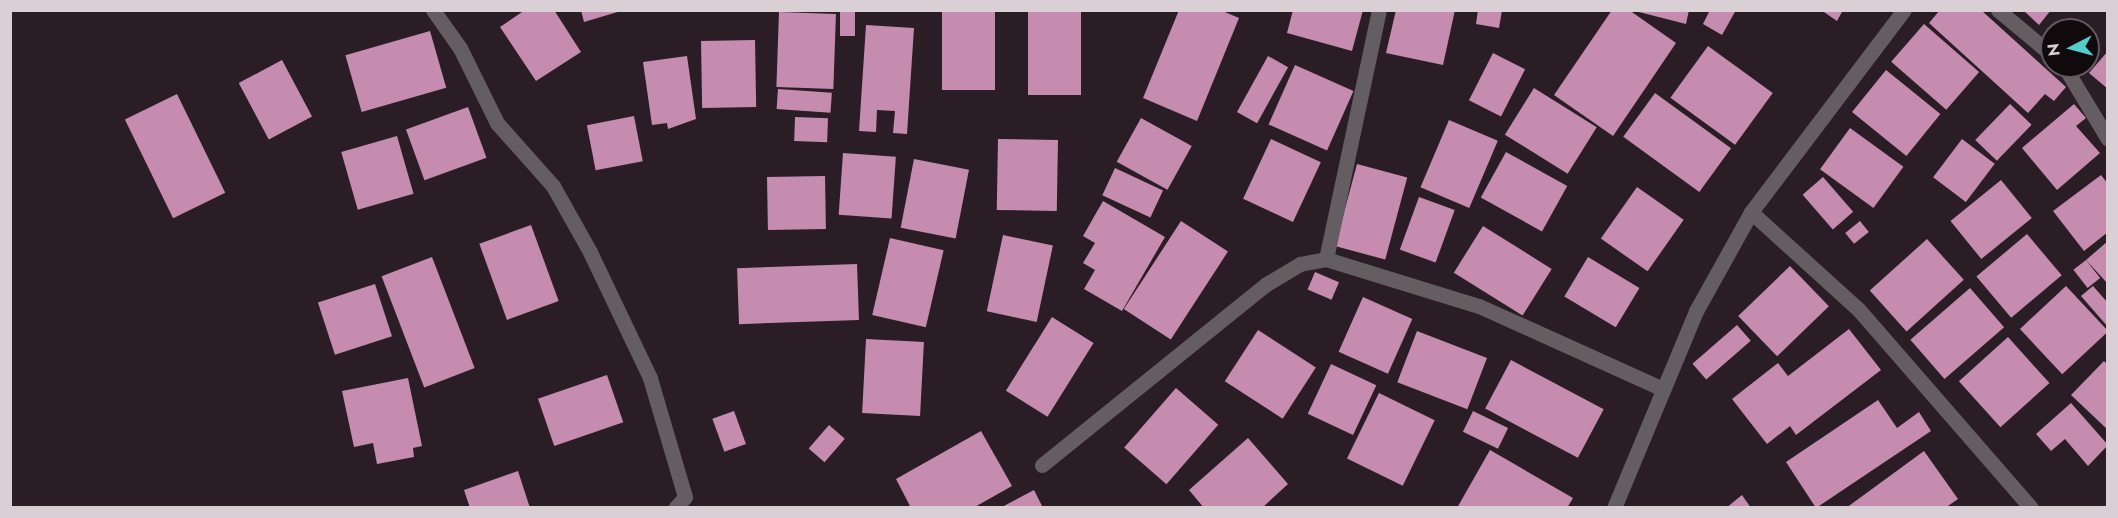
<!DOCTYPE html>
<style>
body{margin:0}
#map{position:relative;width:2118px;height:518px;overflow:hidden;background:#2b1d26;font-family:Jost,sans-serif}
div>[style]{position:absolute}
.building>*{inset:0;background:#c68caf;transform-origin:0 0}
.minor>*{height:15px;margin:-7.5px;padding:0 7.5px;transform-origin:7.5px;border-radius:7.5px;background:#645d61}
span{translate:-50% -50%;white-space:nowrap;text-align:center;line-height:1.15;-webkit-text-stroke:6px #100a0d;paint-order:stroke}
.frame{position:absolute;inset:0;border:12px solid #d9cfd4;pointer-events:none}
.north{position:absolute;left:2040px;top:18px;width:60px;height:60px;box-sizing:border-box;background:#100a0d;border:2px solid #60595d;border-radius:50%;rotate:264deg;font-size:16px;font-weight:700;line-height:24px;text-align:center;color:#d9cfd4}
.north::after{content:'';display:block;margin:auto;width:21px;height:27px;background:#53cdca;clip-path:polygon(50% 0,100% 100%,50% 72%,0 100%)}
</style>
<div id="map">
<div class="building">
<div style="clip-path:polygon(525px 10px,554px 10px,581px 52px,536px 81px,500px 27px)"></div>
<div style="clip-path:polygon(581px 10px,621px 10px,621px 11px,584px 22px)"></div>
<div style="left:942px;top:10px;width:53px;height:80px"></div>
<div style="left:1028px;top:10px;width:53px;height:85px"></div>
<div style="clip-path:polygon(1179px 10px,1220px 10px,1239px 18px,1197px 121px,1143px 98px)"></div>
<div style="clip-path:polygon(1293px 10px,1363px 10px,1352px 51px,1287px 33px)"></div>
<div style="clip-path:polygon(1396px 10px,1455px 10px,1443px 65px,1386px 53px)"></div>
<div style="clip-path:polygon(1478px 10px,1502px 10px,1499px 28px,1476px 24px)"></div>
<div style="clip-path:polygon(1612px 10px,1629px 10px,1676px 43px,1613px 136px,1554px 95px)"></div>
<div style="clip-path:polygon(1631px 10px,1689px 10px,1686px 24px)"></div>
<div style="clip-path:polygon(1710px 10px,1736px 10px,1722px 35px,1703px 24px)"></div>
<div style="clip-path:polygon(1821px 10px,1843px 10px,1837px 21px)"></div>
<div style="clip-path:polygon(1940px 10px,1981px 10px,2066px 87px,2054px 101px,2045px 94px,2028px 113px,1929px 23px)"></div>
<div style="clip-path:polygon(2023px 10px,2051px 10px,2039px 25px)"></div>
<div style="left:840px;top:11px;width:15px;height:25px"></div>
<div style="left:779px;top:12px;width:57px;height:75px;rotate:2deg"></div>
<div style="left:1924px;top:24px;width:73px;height:50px;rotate:41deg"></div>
<div style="clip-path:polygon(866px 25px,914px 28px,907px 134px,893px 133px,895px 111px,877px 110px,876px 132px,859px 131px)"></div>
<div style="left:430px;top:31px;width:59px;height:88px;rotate:74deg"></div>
<div style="left:755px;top:40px;width:67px;height:54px;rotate:89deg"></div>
<div style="left:1708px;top:46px;width:80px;height:64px;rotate:36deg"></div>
<div style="clip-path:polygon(2108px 51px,2108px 89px,2089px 73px)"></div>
<div style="left:1493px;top:53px;width:36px;height:53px;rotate:27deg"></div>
<div style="clip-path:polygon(687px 56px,696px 119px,668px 129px,667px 123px,652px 125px,643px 62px)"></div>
<div style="left:1268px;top:56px;width:23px;height:64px;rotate:29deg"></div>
<div style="left:282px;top:60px;width:64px;height:49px;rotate:62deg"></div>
<div style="left:1295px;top:65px;width:64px;height:65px;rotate:24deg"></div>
<div style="left:1886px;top:70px;width:70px;height:54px;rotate:39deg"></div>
<div style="left:1534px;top:88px;width:74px;height:55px;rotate:32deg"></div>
<div style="left:778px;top:89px;width:54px;height:20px;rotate:4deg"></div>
<div style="left:1655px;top:93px;width:94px;height:54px;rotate:36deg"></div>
<div style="left:177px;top:94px;width:110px;height:58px;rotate:64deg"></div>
<div style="left:2010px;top:104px;width:30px;height:50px;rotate:44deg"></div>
<div style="clip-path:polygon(2074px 104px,2086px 118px,2076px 126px,2100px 153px,2057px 190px,2022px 148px)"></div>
<div style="left:468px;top:107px;width:54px;height:66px;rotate:70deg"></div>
<div style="left:634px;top:116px;width:46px;height:48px;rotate:79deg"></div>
<div style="left:795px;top:117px;width:33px;height:24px;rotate:2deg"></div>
<div style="left:1141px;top:118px;width:58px;height:50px;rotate:29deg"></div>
<div style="left:1449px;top:120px;width:53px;height:73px;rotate:23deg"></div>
<div style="left:1850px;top:128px;width:66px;height:51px;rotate:36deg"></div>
<div style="left:397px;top:136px;width:60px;height:58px;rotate:74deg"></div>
<div style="left:998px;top:139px;width:60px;height:71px;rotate:1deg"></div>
<div style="left:1271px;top:139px;width:55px;height:66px;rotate:25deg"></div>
<div style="left:1962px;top:139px;width:41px;height:48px;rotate:37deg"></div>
<div style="left:1506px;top:152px;width:70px;height:52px;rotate:29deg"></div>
<div style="left:843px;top:153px;width:53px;height:62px;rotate:4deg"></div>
<div style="left:914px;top:159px;width:56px;height:70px;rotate:11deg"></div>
<div style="left:1357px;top:164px;width:52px;height:85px;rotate:15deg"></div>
<div style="left:1115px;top:168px;width:53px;height:30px;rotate:25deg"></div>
<div style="clip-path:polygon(2101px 175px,2108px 184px,2108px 232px,2084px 251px,2053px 211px)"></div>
<div style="left:825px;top:176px;width:53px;height:58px;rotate:89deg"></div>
<div style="left:1823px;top:177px;width:46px;height:27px;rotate:49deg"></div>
<div style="left:2001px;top:180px;width:49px;height:65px;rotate:51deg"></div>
<div style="left:1637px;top:187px;width:57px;height:63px;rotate:35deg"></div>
<div style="left:1419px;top:197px;width:38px;height:56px;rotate:20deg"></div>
<div style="clip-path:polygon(1103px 201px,1165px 237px,1122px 311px,1084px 289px,1095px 270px,1083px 263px,1095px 243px,1083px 236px)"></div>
<div style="left:1181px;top:221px;width:56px;height:105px;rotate:33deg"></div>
<div style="left:1860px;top:221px;width:14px;height:19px;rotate:51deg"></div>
<div style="left:531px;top:225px;width:81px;height:55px;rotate:70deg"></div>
<div style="left:1483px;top:226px;width:81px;height:55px;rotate:32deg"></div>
<div style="left:2027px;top:234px;width:54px;height:66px;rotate:50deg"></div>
<div style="left:1003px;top:235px;width:51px;height:78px;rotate:12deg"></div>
<div style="left:890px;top:238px;width:55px;height:79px;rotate:13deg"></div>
<div style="left:1927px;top:239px;width:55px;height:77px;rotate:48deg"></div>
<div style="clip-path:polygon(2108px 241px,2108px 284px,2086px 260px)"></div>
<div style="left:432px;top:257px;width:119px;height:54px;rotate:69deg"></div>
<div style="left:1588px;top:257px;width:60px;height:46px;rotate:31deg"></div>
<div style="left:2086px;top:260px;width:23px;height:16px;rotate:52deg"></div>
<div style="left:857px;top:264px;width:56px;height:120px;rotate:88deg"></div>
<div style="left:1790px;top:266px;width:56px;height:72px;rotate:46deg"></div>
<div style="left:1315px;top:272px;width:26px;height:19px;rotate:23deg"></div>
<div style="left:375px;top:284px;width:55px;height:60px;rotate:72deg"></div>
<div style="left:2066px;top:286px;width:62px;height:63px;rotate:47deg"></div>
<div style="clip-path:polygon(2093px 286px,2108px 303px,2108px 327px,2081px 296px)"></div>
<div style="left:1970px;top:288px;width:52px;height:79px;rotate:49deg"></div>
<div style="left:1363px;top:297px;width:54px;height:60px;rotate:24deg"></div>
<div style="left:1052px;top:317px;width:49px;height:87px;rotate:32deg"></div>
<div style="left:1737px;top:325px;width:21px;height:59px;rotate:49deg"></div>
<div style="clip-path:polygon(1849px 329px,1881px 370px,1796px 435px,1790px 426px,1767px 444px,1732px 399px,1778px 363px,1788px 376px)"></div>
<div style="left:1258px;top:330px;width:69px;height:61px;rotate:33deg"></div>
<div style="left:1417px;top:331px;width:75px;height:55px;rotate:21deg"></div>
<div style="left:2008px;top:337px;width:62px;height:66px;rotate:48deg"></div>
<div style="left:866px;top:339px;width:58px;height:74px;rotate:3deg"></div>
<div style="left:1511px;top:360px;width:105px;height:55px;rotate:28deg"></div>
<div style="clip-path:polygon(2104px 361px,2108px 365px,2108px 430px,2071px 395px)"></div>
<div style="left:1331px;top:364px;width:50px;height:55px;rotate:25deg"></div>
<div style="left:607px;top:375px;width:50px;height:73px;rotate:71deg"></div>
<div style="clip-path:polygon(408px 378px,422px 446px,413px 448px,414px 457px,377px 464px,373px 443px,354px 447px,342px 391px)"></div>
<div style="left:1176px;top:388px;width:56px;height:79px;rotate:41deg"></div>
<div style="left:1379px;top:393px;width:62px;height:73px;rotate:26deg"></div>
<div style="clip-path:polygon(1878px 400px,1897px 428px,1919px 412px,1931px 431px,1816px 508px,1786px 462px)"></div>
<div style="clip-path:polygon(2071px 403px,2108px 445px,2088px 466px,2065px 439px,2051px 451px,2036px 434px)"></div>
<div style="left:734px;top:411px;width:35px;height:23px;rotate:70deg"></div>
<div style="left:1473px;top:411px;width:39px;height:23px;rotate:26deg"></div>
<div style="left:829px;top:425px;width:21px;height:31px;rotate:41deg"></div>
<div style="clip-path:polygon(981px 431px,1012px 486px,973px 508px,911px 508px,896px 479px)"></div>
<div style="clip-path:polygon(1248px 438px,1288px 484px,1262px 508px,1204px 508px,1189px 490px)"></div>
<div style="clip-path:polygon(1490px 450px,1573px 498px,1567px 508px,1457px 508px)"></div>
<div style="clip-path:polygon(1924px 451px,1958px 499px,1945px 508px,1846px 508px)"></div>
<div style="clip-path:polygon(518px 471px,530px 508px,470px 508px,464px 490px)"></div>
<div style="clip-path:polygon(1034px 490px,1043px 508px,1000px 508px)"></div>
<div style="clip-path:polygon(1742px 495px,1751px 508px,1726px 508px)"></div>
</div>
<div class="minor">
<div style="left:433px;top:10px;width:47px;rotate:54.6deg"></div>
<div style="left:460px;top:48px;width:84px;rotate:63.7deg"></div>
<div style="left:497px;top:123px;width:84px;rotate:48.4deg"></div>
<div style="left:553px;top:186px;width:76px;rotate:60.7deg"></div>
<div style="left:590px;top:252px;width:140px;rotate:64.5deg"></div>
<div style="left:650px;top:378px;width:124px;rotate:73.6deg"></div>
<div style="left:685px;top:497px;width:15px;rotate:132deg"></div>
<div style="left:1998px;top:10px;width:70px;rotate:39.8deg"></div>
<div style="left:2064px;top:66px;width:85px;rotate:58.9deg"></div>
<div style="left:1751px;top:212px;width:146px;rotate:42.2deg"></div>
<div style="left:1859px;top:310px;width:262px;rotate:49deg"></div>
<div style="left:1326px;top:259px;width:255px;rotate:-78deg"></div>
<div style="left:1042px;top:465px;width:287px;rotate:-38.9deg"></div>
<div style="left:1265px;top:285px;width:41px;rotate:-31deg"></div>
<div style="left:1300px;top:264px;width:26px;rotate:-11deg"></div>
<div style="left:1326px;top:259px;width:160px;rotate:17.1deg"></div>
<div style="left:1479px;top:306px;width:202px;rotate:24.3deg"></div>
<div style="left:1614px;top:508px;width:213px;rotate:-67.4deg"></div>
<div style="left:1696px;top:311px;width:113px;rotate:-60.9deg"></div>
<div style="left:1751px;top:212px;width:253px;rotate:-52.9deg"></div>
</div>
<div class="frame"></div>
<div class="north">N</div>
</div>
